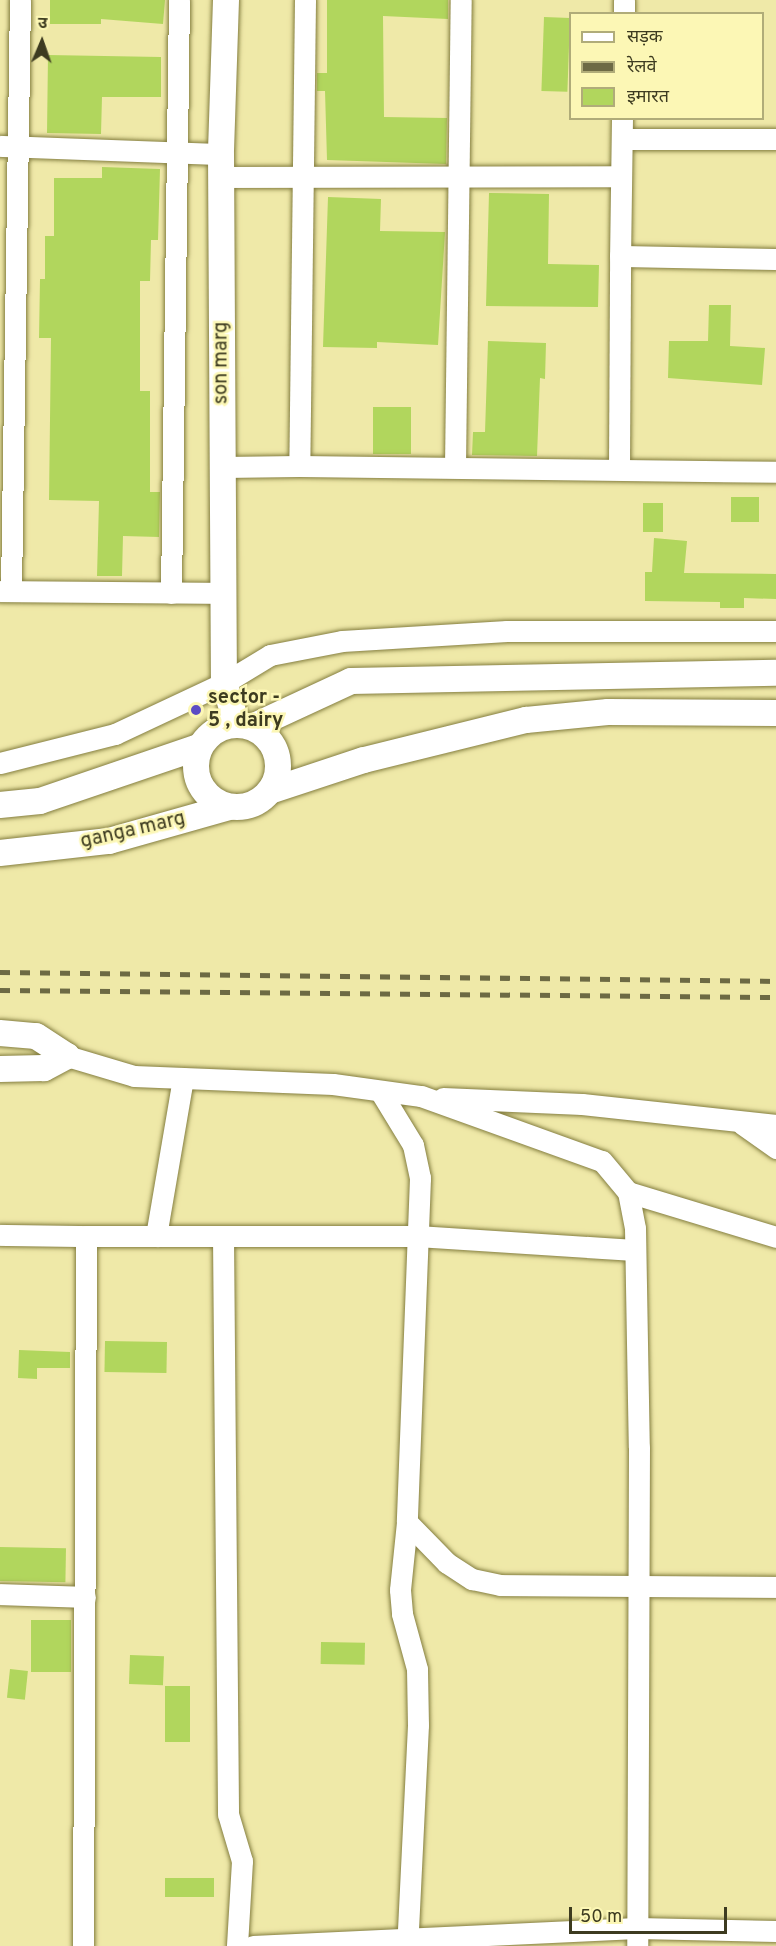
<!DOCTYPE html>
<meta charset="utf-8">
<style>
body{margin:0}
#map{position:relative;width:776px;height:1946px;overflow:hidden;background:#efe9a8;font-family:Overpass,"Noto Sans Devanagari",sans-serif}
div>[style]{position:absolute}
.building>*{inset:0;background:#b1d65d;transform-origin:0 0}
.roads{filter:drop-shadow(0 0 2px #847e40) drop-shadow(0 0 2px #847e40)}
.minor>*{height:21px;margin:-10.5px;padding:0 10.5px;transform-origin:10.5px;border-radius:10.5px;background:#fff}
.tertiary>*{height:26px;margin:-13px;padding:0 13px;transform-origin:13px;border-radius:13px;background:#fff}
.tertiary>.ring{margin:-13px;padding:0;box-sizing:content-box;background:none;border:26px solid #fff;border-radius:50%}
.rail>*{height:4.5px;margin-top:-2.25px;transform-origin:0;background:repeating-linear-gradient(90deg,#6d6a44 0 10px,transparent 0 20px)}
.dots>*{width:16px;height:16px;translate:-50% -50%;box-sizing:border-box;border:3px solid #fcf7b5;border-radius:50%}
span{translate:-50% -50%;white-space:nowrap;text-align:center;line-height:1.15;-webkit-text-stroke:5px #fcf7b5;paint-order:stroke}
.street-label{font-size:20px;color:#3d3b20}
.poi-label{font-size:20px;color:#3d3b20;font-weight:700}
.left{translate:0 -50%;text-align:left}
.legend{position:absolute;left:569px;top:12px;width:195px;height:108px;box-sizing:border-box;background:#fcf7b5;border:2px solid #b0ac79;margin:0;padding:8px 10px;list-style:none;font-size:18px;color:#3d3b20}
.legend li{display:flex;align-items:center;gap:12px;height:30px}
.legend b{width:30px;border:2px solid #b0ac79}
.north{position:absolute;left:12px;top:12px;width:60px;height:60px;-webkit-text-stroke:4px #fcf7b5;paint-order:stroke;rotate:2deg;font-size:16px;font-weight:700;line-height:24px;text-align:center;color:#3d3b20}
.north::after{content:'';display:block;margin:auto;width:21px;height:27px;background:#3d3b20;clip-path:polygon(50% 0,100% 100%,50% 72%,0 100%)}
.scale{position:absolute;left:569px;top:1907px;width:158px;height:27px;box-sizing:border-box;border:3px solid #3d3b20;border-top:0;padding-left:8px;font-size:18px;line-height:21px;white-space:nowrap;color:#3d3b20;-webkit-text-stroke:4px #fcf7b5;paint-order:stroke}
</style>
<div id="map">
<div class="building">
<div style="clip-path:polygon(50px 0,165px 0,163px 24px,101px 19px,101px 24px,50px 24px)"></div>
<div style="clip-path:polygon(327px 0,448px 0,448px 19px,383px 16px,384px 117px,447px 118px,446px 164px,327px 160px,325px 91px,317px 91px,317px 73px,327px 73px)"></div>
<div style="left:544px;top:17px;width:26px;height:74px;rotate:2deg"></div>
<div style="clip-path:polygon(48px 55px,161px 57px,161px 97px,102px 97px,101px 134px,47px 133px)"></div>
<div style="clip-path:polygon(102px 167px,160px 169px,158px 240px,151px 240px,150px 281px,140px 281px,140px 391px,150px 391px,150px 492px,160px 492px,159px 537px,123px 536px,122px 576px,97px 576px,99px 501px,49px 500px,51px 338px,39px 338px,40px 279px,45px 279px,45px 236px,54px 236px,54px 178px,102px 178px)"></div>
<div style="clip-path:polygon(489px 193px,549px 194px,548px 264px,599px 265px,598px 307px,486px 306px)"></div>
<div style="clip-path:polygon(328px 197px,381px 199px,380px 231px,445px 232px,438px 345px,377px 342px,377px 348px,323px 347px)"></div>
<div style="clip-path:polygon(709px 305px,731px 305px,730px 346px,765px 348px,762px 385px,668px 378px,669px 341px,708px 341px)"></div>
<div style="clip-path:polygon(488px 341px,546px 343px,545px 379px,540px 378px,537px 456px,472px 455px,473px 432px,485px 432px)"></div>
<div style="left:373px;top:407px;width:38px;height:47px"></div>
<div style="left:731px;top:497px;width:28px;height:25px"></div>
<div style="left:643px;top:503px;width:20px;height:29px"></div>
<div style="clip-path:polygon(654px 538px,687px 541px,684px 573px,776px 574px,776px 599px,744px 598px,744px 608px,720px 608px,720px 602px,645px 601px,645px 572px,652px 572px)"></div>
<div style="left:105px;top:1341px;width:62px;height:31px;rotate:1deg"></div>
<div style="clip-path:polygon(19px 1350px,70px 1352px,70px 1368px,37px 1368px,37px 1379px,18px 1378px)"></div>
<div style="left:0;top:1547px;width:66px;height:34px;rotate:1deg"></div>
<div style="left:31px;top:1620px;width:40px;height:52px"></div>
<div style="left:321px;top:1642px;width:44px;height:22px;rotate:1deg"></div>
<div style="left:130px;top:1655px;width:34px;height:29px;rotate:2deg"></div>
<div style="left:10px;top:1669px;width:18px;height:29px;rotate:6deg"></div>
<div style="left:165px;top:1686px;width:25px;height:56px"></div>
<div style="left:165px;top:1878px;width:49px;height:19px"></div>
</div>
<div class="roads">
<div class="minor">
<div style="left:305px;top:0;width:466px;rotate:90.7deg"></div>
<div style="left:299px;top:466px;width:477px;rotate:0.7deg"></div>
<div style="left:624px;top:14px;width:14px;rotate:-90deg"></div>
<div style="left:622px;top:118px;width:138px;rotate:90.8deg"></div>
<div style="left:620px;top:256px;width:156px;rotate:1.1deg"></div>
<div style="left:622px;top:139px;width:154px"></div>
<div style="left:0;top:146px;width:221px;rotate:2.1deg"></div>
<div style="left:221px;top:177px;width:400px;rotate:-0.1deg"></div>
<div style="left:223px;top:467px;width:76px;rotate:-0.8deg"></div>
<div style="left:455px;top:467px;width:467px;rotate:-89.3deg"></div>
<div style="left:619px;top:468px;width:212px;rotate:-89.7deg"></div>
<div style="left:0;top:591px;width:224px;rotate:0.5deg"></div>
<div style="left:11px;top:591px;width:591px;rotate:-89.13deg"></div>
<div style="left:171px;top:593px;width:593px;rotate:-89.23deg"></div>
<div style="left:0;top:763px;width:119px;rotate:-14.2deg"></div>
<div style="left:115px;top:734px;width:120px;rotate:-25.1deg"></div>
<div style="left:224px;top:683px;width:54px;rotate:-31.3deg"></div>
<div style="left:270px;top:655px;width:73px;rotate:-11deg"></div>
<div style="left:342px;top:641px;width:165px;rotate:-3.5deg"></div>
<div style="left:507px;top:631px;width:269px"></div>
<div style="left:67px;top:1056px;width:70px;rotate:16.6deg"></div>
<div style="left:134px;top:1076px;width:199px;rotate:2.3deg"></div>
<div style="left:333px;top:1084px;width:89px;rotate:7.8deg"></div>
<div style="left:421px;top:1096px;width:192px;rotate:19.8deg"></div>
<div style="left:602px;top:1161px;width:40px;rotate:50deg"></div>
<div style="left:628px;top:1192px;width:37px;rotate:79deg"></div>
<div style="left:635px;top:1228px;width:219px;rotate:89deg"></div>
<div style="left:639px;top:1447px;width:499px;rotate:90.2deg"></div>
<div style="left:380px;top:1091px;width:63px;rotate:58.6deg"></div>
<div style="left:413px;top:1145px;width:34px;rotate:78deg"></div>
<div style="left:420px;top:1178px;width:344px;rotate:92.2deg"></div>
<div style="left:407px;top:1522px;width:68px;rotate:95.9deg"></div>
<div style="left:400px;top:1590px;width:24px;rotate:85deg"></div>
<div style="left:402px;top:1614px;width:57px;rotate:74.7deg"></div>
<div style="left:417px;top:1669px;width:56px;rotate:89deg"></div>
<div style="left:418px;top:1725px;width:221px;rotate:92.8deg"></div>
<div style="left:443px;top:1098px;width:139px;rotate:2.5deg"></div>
<div style="left:582px;top:1104px;width:195px;rotate:6.2deg"></div>
<div style="left:742px;top:1124px;width:42px;rotate:35.2deg"></div>
<div style="left:628px;top:1192px;width:155px;rotate:16.9deg"></div>
<div style="left:0;top:1235px;width:86px;rotate:0.7deg"></div>
<div style="left:86px;top:1236px;width:710px;rotate:90.24deg"></div>
<div style="left:86px;top:1236px;width:331px"></div>
<div style="left:417px;top:1236px;width:218px;rotate:3.7deg"></div>
<div style="left:156px;top:1236px;width:160px;rotate:-80.3deg"></div>
<div style="left:223px;top:1236px;width:578px;rotate:89.5deg"></div>
<div style="left:228px;top:1814px;width:49px;rotate:73.4deg"></div>
<div style="left:242px;top:1861px;width:85px;rotate:93.4deg"></div>
<div style="left:407px;top:1522px;width:57px;rotate:45.7deg"></div>
<div style="left:447px;top:1563px;width:30px;rotate:33deg"></div>
<div style="left:472px;top:1579px;width:29px;rotate:12deg"></div>
<div style="left:500px;top:1585px;width:276px;rotate:0.4deg"></div>
<div style="left:0;top:1594px;width:85px;rotate:2deg"></div>
<div style="left:253px;top:1946px;width:384px;rotate:-2.7deg"></div>
<div style="left:637px;top:1928px;width:139px;rotate:1.2deg"></div>
</div>
<div class="tertiary">
<div style="left:226px;top:0;width:154px;rotate:91.9deg"></div>
<div style="left:221px;top:154px;width:529px;rotate:89.68deg"></div>
<div style="left:224px;top:683px;width:43px;rotate:72.4deg"></div>
<div class="ring" style="left:196px;top:725px;width:56px;height:56px"></div>
<div style="left:252px;top:727px;width:109px;rotate:-24.9deg"></div>
<div style="left:351px;top:681px;width:425px;rotate:-1.1deg"></div>
<div style="left:270px;top:791px;width:99px;rotate:-18.3deg"></div>
<div style="left:364px;top:760px;width:167px;rotate:-13.9deg"></div>
<div style="left:526px;top:720px;width:82px;rotate:-5.6deg"></div>
<div style="left:608px;top:712px;width:168px;rotate:0.3deg"></div>
<div style="left:0;top:805px;width:40px;rotate:-5.7deg"></div>
<div style="left:40px;top:801px;width:168px;rotate:-18.8deg"></div>
<div style="left:0;top:853px;width:110px;rotate:-6.3deg"></div>
<div style="left:109px;top:841px;width:125px;rotate:-15.8deg"></div>
<div style="left:0;top:1033px;width:36px;rotate:5deg"></div>
<div style="left:36px;top:1036px;width:37px;rotate:33deg"></div>
<div style="left:67px;top:1056px;width:26px;rotate:152deg"></div>
<div style="left:44px;top:1068px;width:44px;rotate:178.7deg"></div>
</div>
</div>
<div class="rail">
<div style="left:0;top:972px;width:776px;rotate:0.66deg"></div>
<div style="left:0;top:990px;width:776px;rotate:0.52deg"></div>
</div>
<div class="dots">
<div style="left:196px;top:710px;background:#5c4cc4"></div>
</div>
<div class="street-label">
<span style="left:222px;top:363px;rotate:-90deg">son marg</span>
<span style="left:133px;top:831px;rotate:-13deg">ganga marg</span>
</div>
<div class="poi-label">
<span class="left" style="left:208px;top:710px">sector -<br>5 , dairy</span>
</div>
<ul class="legend">
<li><b style="height:8px;background:#fff"></b>सड़क</li>
<li><b style="height:8px;background:#6d6a44"></b>रेलवे</li>
<li><b style="height:16px;background:#b1d65d"></b>इमारत</li>
</ul>
<div class="north">उ</div>
<div class="scale">50 m</div>
</div>
